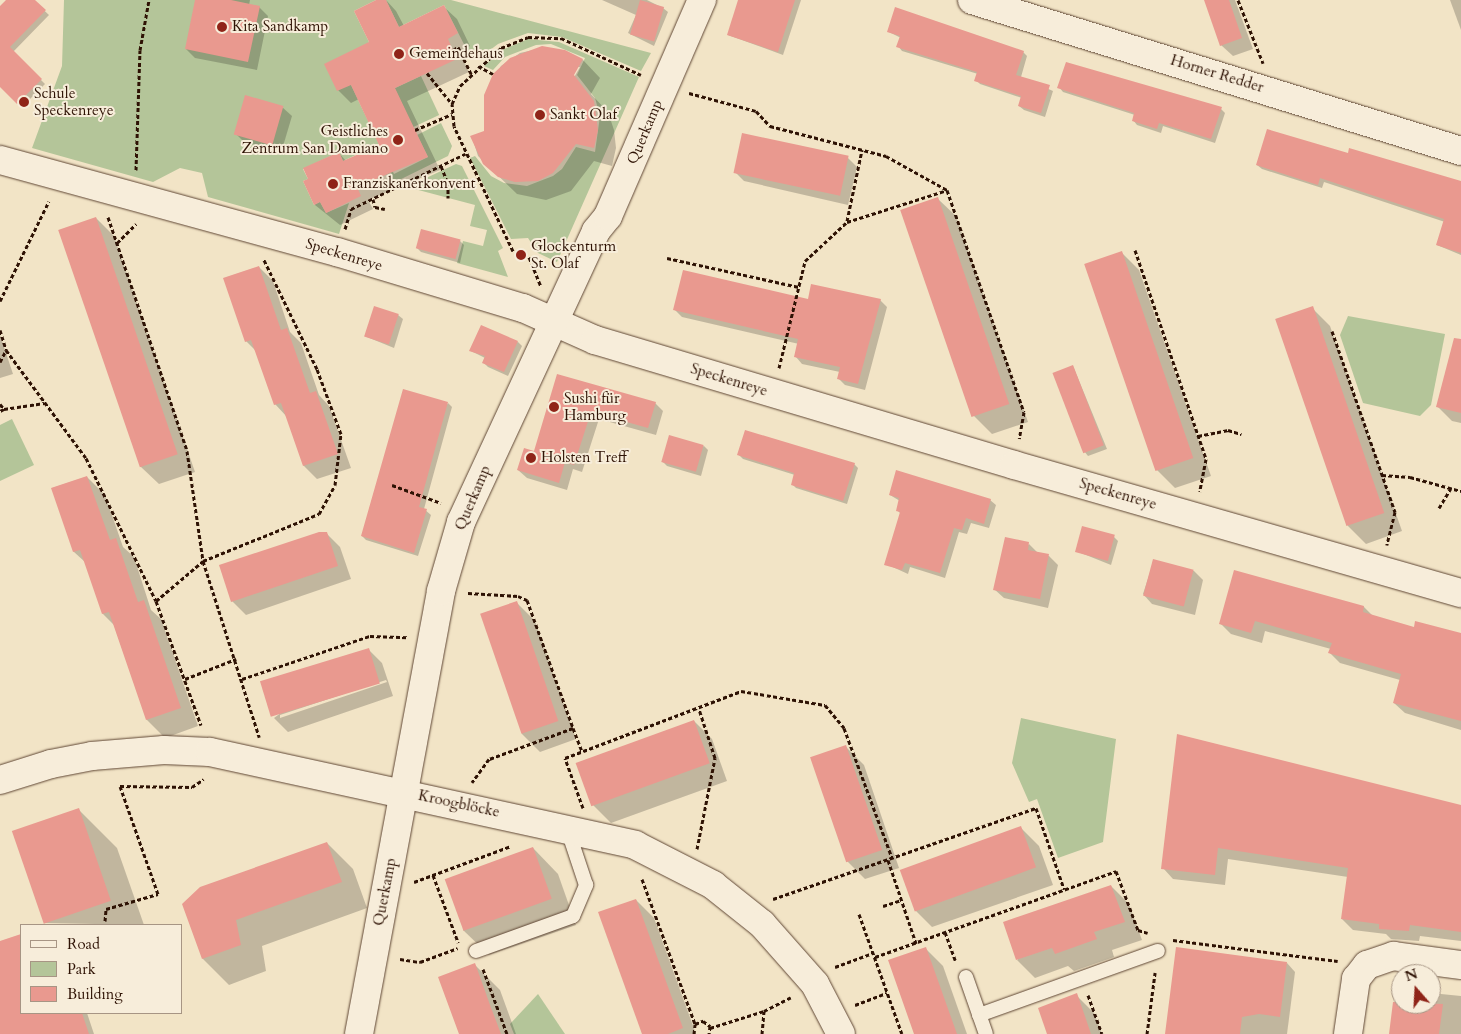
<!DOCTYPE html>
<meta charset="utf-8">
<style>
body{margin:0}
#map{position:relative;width:1461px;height:1034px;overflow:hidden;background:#f2e4c6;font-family:Cardo,serif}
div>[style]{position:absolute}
.green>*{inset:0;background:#b4c599;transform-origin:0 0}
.shadow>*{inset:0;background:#0003}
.building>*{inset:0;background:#e9998f;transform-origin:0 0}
.path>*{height:3px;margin-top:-1.5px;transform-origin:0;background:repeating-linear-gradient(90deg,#2e1204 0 4px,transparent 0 6.5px)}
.roads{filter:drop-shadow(0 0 1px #5f4634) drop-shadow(0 0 1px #5f4634)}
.lane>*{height:14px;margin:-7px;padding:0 7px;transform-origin:7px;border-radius:7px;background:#f7edda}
.street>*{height:28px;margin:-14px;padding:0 14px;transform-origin:14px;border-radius:14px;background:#f7edda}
.dots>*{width:14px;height:14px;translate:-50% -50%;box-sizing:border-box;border:2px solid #f7edda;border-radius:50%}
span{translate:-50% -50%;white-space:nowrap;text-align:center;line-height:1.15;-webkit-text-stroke:4px #f7edda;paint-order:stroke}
.poi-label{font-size:15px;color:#2e1204}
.left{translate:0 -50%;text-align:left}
.right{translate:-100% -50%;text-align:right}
.street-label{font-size:15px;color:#2e1204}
.legend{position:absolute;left:20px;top:924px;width:162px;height:90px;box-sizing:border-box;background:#f7edda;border:1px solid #a79584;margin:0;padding:6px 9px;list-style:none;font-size:15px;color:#2e1204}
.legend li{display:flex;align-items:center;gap:10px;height:25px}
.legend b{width:25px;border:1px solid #a79584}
.north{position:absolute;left:1391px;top:964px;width:50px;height:50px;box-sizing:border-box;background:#f7edda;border:1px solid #a79584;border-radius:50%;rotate:341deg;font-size:14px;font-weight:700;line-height:20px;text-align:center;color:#2e1204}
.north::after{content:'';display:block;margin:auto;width:18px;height:22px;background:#8f2418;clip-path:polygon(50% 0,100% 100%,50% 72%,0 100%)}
</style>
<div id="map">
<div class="green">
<div style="clip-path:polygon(64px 0,376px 0,354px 11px,369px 42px,351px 85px,379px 144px,343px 161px,339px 152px,303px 169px,308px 179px,303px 181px,314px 205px,320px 202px,326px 213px,349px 203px,339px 234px,208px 197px,202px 173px,180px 168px,153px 182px,32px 148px,62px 66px)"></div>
<div style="clip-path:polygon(386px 0,451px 0,651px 53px,641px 71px,562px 37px,528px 33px,498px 44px,478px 59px,471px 58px,444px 5px,399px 27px)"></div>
<div style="clip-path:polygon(528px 39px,559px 42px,639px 77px,557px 262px,538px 253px,528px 238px,511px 239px,470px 158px,475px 156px,491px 176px,504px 183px,527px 186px,553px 176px,562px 169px,576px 147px,595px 152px,600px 116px,595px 98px,577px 75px,585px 58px,551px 44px,536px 45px,505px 57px,493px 70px,484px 66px,502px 50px)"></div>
<div style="left:421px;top:76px;width:43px;height:29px;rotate:65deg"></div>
<div style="clip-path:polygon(441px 123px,452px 146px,448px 156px,391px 184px,386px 173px,392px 170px,394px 174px,428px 157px,417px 135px)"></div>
<div style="clip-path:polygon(456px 164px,462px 166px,503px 248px,498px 251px,508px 277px,457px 263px,463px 241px,483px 246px,487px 230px,470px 226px,475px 205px,407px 187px)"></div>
<div style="clip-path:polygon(1348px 316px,1445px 334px,1431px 405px,1420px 416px,1363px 403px,1340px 335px)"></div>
<div style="clip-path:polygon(12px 419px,34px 465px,0 481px,0 425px)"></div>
<div style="clip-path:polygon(1021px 718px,1116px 739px,1103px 842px,1058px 858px,1037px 799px,1029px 802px,1012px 763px)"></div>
<div style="clip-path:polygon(538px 994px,565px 1034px,514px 1034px,510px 1024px)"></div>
</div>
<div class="shadow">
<div style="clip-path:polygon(8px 0,33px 0,49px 15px,13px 52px,45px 84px,22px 107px,0 86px,0 8px)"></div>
<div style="clip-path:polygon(196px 0,250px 0,249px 5px,259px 7px,268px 16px,257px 70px,195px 58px,186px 49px)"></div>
<div style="clip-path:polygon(379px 0,386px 0,396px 11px,404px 26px,444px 7px,457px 19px,470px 46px,460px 52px,469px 72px,407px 101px,440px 170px,368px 200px,373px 209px,340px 225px,315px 205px,304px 182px,339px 153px,346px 161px,380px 145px,359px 99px,351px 103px,338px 90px,371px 43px)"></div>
<div style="clip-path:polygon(602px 0,647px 0,663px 8px,668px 12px,654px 46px,628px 33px,636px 15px)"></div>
<div style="clip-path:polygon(739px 0,801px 0,783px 55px,728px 35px)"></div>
<div style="clip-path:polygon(1206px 0,1235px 0,1253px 49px,1233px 56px,1221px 45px)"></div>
<div style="clip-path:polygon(1450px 0,1461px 0,1461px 30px)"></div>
<div style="clip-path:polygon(889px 32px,1023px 52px,1027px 56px,1021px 77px,1053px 91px,1045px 117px,1024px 110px,1019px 106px,1022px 98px,980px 84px,976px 80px,978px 74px,902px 51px,898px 46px,901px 38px)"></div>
<div style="clip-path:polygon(evenodd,542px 48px,565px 51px,583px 60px,600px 78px,591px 94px,608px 112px,614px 130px,616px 148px,612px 166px,594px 161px,571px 191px,546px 200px,517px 194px,478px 156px,472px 137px,486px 132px,485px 96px,501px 66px,520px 53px,542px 48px,577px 67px,580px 67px,572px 81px,570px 79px,577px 67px)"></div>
<div style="clip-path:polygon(1059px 87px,1221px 109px,1225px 113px,1215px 143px,1163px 126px,1161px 133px,1137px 125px,1133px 120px,1135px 115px,1063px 92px)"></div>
<div style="clip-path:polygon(282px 107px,292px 116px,281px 153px,244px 142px,235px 133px)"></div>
<div style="clip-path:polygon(848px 158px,857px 167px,848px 205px,744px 181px,735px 172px)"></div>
<div style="clip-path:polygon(1257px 165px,1461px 183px,1461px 255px,1437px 245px,1445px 222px,1324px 182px,1322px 188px,1262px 169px)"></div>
<div style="clip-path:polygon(938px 199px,956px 216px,1028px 422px,992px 434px,974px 416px)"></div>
<div style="clip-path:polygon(96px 218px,114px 236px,195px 472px,159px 484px,141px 467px)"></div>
<div style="clip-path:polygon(460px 241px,464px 245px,460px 263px,421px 252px,417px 248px)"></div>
<div style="clip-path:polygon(1121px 252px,1139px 270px,1211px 476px,1175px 488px,1157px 470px)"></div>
<div style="clip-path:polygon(259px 267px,273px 281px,290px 332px,301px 343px,319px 395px,329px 406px,351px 468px,317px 479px,304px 466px,287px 417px,275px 404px,257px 352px,246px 341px)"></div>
<div style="clip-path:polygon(880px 300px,887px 307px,865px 390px,845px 385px,838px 378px,840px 372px,802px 364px,796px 357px,799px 344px,682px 317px,675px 310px)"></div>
<div style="clip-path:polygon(1312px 308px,1330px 326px,1402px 531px,1366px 544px,1348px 526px)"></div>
<div style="clip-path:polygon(398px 315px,403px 319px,394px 348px,367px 337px)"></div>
<div style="clip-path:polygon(0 335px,13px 374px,0 378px)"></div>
<div style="clip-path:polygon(518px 342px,522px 346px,508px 376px,488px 367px,483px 362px,485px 358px,471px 351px)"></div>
<div style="clip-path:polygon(1073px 366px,1107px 449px,1088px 456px,1084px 451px)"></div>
<div style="clip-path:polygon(1461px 372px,1461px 423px,1452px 421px,1438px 407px)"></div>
<div style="clip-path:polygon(558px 376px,655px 403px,663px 411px,656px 435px,599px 419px,582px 472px,573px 469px,567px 490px,527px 478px,518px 470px,535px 452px)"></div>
<div style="clip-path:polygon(448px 403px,452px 407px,424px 509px,431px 515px,418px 556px,366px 540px,362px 536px)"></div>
<div style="clip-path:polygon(704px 446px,708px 450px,701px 476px,667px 466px,663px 462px)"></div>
<div style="clip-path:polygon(739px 455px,854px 464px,858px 468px,847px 504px,796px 488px,792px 484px,795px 475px,743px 459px)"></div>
<div style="clip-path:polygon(87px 477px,105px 495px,123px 547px,134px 557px,151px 610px,161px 619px,198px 726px,165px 738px,147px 720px,114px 625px,103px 614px,85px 562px,74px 552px,53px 488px)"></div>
<div style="clip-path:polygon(890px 495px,990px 500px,996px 505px,989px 528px,971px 523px,967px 534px,959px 532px,945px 578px,910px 567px,908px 574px,886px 564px,901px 514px,897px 510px,900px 501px)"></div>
<div style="clip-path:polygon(326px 533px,340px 547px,351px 579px,246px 615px,232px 601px)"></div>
<div style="clip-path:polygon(1114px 537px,1118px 541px,1111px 565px,1076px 551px)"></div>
<div style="clip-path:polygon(1029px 544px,1038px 553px,1049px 556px,1058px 565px,1048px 608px,1004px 598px,994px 589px)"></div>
<div style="clip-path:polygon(1154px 560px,1194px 571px,1203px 580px,1195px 615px,1152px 604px,1143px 594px)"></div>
<div style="clip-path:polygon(517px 603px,535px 621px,576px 739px,540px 752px,522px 734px)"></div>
<div style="clip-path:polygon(1364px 607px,1373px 616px,1414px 628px,1461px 635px,1461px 730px,1405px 713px,1394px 703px,1400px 680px,1340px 663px,1330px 653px,1331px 649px,1265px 631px,1262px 643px,1231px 634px,1221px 624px)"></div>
<div style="clip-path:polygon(evenodd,368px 649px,382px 663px,393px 696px,288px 732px,274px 718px,368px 649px,386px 680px,387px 682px,280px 718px,280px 715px,386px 680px)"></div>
<div style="clip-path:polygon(694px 721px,712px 739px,727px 781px,611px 823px,593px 805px)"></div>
<div style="clip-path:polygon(1178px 735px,1461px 806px,1461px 941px,1420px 936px,1419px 941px,1391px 939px,1386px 934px,1353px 930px,1342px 919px,1348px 877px,1228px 859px,1225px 885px,1173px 879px,1163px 868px)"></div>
<div style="clip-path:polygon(846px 747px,864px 765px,899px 868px,865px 879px,847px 861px)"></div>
<div style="clip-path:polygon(79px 810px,117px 848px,144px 925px,45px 923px)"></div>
<div style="clip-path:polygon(1021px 828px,1039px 846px,1053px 885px,932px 927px,914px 909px)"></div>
<div style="clip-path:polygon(327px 843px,353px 869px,367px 908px,262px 946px,266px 971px,229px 985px,203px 959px,201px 888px)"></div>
<div style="clip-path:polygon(533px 848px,558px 874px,576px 925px,489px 955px,463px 930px)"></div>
<div style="clip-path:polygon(1111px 886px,1129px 904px,1142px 940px,1112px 950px,1114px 957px,1074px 971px,1068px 966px,1035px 978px,1017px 960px)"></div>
<div style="clip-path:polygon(636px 900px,654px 918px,696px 1034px,644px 1034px)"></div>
<div style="clip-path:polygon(19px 936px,21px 1013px,87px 1013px,94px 1034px,0 1034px,0 942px)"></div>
<div style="clip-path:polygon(925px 948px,943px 966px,967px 1034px,916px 1034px)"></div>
<div style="clip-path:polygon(1287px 963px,1295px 972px,1287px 1034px,1166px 1034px)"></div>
<div style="clip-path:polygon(474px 964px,500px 990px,516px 1034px,460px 1034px)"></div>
<div style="clip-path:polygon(1431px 993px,1461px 996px,1461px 1034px,1390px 1034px,1431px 1004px)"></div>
<div style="clip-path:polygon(1076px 995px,1094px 1013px,1102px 1034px,1049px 1034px)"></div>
</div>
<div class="building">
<div style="clip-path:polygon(6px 0,35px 0,46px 10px,10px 47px,42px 79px,17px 104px,0 87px,0 6px)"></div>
<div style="clip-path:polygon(195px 0,231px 0,260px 6px,248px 62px,185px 49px)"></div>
<div style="clip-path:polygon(376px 0,386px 0,399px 27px,444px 5px,458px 33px,448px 39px,457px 59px,395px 88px,428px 157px,357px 187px,361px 196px,326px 213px,320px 202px,314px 205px,303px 181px,308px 179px,303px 168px,339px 152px,343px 161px,379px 145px,351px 85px,337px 91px,324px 64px,369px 42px,354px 11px)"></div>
<div style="left:640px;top:0;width:25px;height:36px;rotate:16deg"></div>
<div style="clip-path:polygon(738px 0,795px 0,778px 52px,727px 35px)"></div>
<div style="clip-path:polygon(1204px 0,1229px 0,1242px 38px,1220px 46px)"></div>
<div style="clip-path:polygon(895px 7px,1024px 51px,1016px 75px,1050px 85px,1041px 113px,1018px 106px,1021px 96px,974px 81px,977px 72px,896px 47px,900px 36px,887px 32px)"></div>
<div style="clip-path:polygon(542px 46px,565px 50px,583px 59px,574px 75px,594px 101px,598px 130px,594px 148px,576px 144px,553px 173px,538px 181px,515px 182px,498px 177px,483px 164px,470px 136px,484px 131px,484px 95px,493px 74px,510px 58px)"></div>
<div style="clip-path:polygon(1066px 62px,1222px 107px,1211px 139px,1159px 123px,1157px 129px,1132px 121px,1134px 113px,1057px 88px)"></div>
<div style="left:245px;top:95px;width:40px;height:41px;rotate:16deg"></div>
<div style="clip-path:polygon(1267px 129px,1348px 153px,1349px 148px,1461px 181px,1461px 253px,1436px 245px,1444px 219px,1320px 178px,1318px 185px,1256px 165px)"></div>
<div style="left:742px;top:133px;width:109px;height:41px;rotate:12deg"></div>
<div style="left:938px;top:197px;width:219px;height:40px;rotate:71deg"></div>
<div style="left:96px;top:217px;width:251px;height:40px;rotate:71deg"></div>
<div style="left:421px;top:229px;width:41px;height:20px;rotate:15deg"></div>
<div style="left:1122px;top:251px;width:219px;height:40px;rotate:71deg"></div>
<div style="clip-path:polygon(259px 266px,281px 330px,287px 328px,310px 393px,316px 391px,338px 454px,303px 466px,281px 403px,274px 405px,251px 340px,245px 342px,223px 278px)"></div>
<div style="clip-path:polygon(683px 270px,808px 299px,811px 284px,881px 299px,858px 384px,837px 379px,840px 367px,794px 357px,798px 339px,673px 310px)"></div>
<div style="left:374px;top:306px;width:26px;height:32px;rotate:18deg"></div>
<div style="left:1313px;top:306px;width:219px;height:40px;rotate:71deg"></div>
<div style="clip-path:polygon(481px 325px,518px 341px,504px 372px,482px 363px,485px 356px,469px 351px)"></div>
<div style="clip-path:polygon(1454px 338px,1461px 339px,1461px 413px,1436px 407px)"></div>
<div style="left:1073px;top:365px;width:86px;height:22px;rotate:69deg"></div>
<div style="clip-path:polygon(557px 374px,656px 402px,648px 428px,591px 412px,574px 465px,565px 462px,559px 483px,517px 470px,524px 448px,534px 451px)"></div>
<div style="clip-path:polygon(403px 389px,448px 402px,419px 507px,427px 509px,414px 553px,361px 536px)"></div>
<div style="clip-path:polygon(745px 430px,855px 463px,843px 501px,791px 485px,794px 473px,737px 455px)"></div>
<div style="left:669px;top:435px;width:36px;height:28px;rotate:16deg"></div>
<div style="clip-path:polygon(896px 470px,991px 499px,984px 524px,966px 518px,962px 530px,954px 528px,940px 573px,905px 563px,902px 570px,884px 565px,900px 512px,896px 511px,899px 498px,889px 495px)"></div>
<div style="clip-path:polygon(87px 476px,110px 540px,116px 538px,138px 602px,144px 600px,181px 708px,146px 720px,109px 612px,102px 614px,80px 550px,73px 552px,51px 488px)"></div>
<div style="left:1082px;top:526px;width:34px;height:27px;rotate:15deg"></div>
<div style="clip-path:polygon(319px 532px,327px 532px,338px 566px,231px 602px,219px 565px)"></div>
<div style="clip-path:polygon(1005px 537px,1029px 542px,1028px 550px,1049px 554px,1040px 599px,993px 590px)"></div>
<div style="left:1153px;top:559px;width:42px;height:38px;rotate:15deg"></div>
<div style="clip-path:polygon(1234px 570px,1364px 606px,1363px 612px,1414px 627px,1415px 621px,1461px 633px,1461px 721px,1393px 703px,1401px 674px,1328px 653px,1332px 643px,1255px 621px,1251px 633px,1219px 624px)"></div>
<div style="left:517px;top:601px;width:127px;height:39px;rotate:71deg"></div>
<div style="left:369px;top:648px;width:37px;height:114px;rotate:73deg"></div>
<div style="left:694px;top:720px;width:46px;height:126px;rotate:70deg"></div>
<div style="clip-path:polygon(1177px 734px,1461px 805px,1461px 932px,1410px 925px,1409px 931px,1379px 929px,1379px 924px,1341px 919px,1348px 868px,1218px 848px,1215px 875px,1161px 869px)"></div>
<div style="left:846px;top:745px;width:111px;height:38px;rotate:71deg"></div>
<div style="left:79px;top:808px;width:98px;height:71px;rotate:71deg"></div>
<div style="left:1021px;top:826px;width:44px;height:129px;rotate:70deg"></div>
<div style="clip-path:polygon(327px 842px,342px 882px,236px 920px,241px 945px,202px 959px,182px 904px,200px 887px)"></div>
<div style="left:533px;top:847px;width:55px;height:94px;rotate:70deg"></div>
<div style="clip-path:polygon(1111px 885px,1125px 922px,1094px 932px,1097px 939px,1055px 954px,1052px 948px,1016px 960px,1003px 922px)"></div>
<div style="clip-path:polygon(636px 899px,683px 1028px,668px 1034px,642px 1034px,598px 912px)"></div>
<div style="clip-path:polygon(21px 934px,21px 1013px,82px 1013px,89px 1034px,0 1034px,0 941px)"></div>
<div style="clip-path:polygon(926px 947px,947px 1006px,957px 1034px,914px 1034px,888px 960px)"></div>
<div style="clip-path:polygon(1176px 947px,1287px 962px,1280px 1017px,1259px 1014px,1242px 1017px,1240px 1034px,1165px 1034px)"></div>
<div style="clip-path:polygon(475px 963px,490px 1005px,501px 1034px,459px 1034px,438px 977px)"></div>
<div style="clip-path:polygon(1077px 993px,1091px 1034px,1047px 1034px,1038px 1008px)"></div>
<div style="clip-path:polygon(1393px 1002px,1443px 1004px,1439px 1034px,1389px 1034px)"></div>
</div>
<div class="path">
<div style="left:1238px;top:0;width:68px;rotate:68.4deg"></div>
<div style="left:453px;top:50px;width:6px;rotate:-31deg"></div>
<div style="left:458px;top:47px;width:30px;rotate:64deg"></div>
<div style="left:478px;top:66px;width:17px;rotate:28deg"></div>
<div style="left:427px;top:73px;width:40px;rotate:51deg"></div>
<div style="left:689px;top:93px;width:69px;rotate:15deg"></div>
<div style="left:756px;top:111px;width:21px;rotate:47deg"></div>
<div style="left:770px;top:126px;width:120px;rotate:14.5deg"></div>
<div style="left:886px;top:156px;width:70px;rotate:29.1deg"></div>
<div style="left:947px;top:190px;width:235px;rotate:70.9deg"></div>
<div style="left:1024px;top:412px;width:27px;rotate:100deg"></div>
<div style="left:415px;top:130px;width:40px;rotate:-23.4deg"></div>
<div style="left:441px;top:166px;width:18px;rotate:68deg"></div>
<div style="left:448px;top:183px;width:15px;rotate:90deg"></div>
<div style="left:136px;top:170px;width:120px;rotate:-88.1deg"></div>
<div style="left:140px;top:50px;width:51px;rotate:-79.8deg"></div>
<div style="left:373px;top:199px;width:8px;rotate:76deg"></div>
<div style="left:375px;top:207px;width:10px;rotate:11deg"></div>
<div style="left:108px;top:217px;width:247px;rotate:71.3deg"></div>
<div style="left:187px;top:451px;width:111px;rotate:81.7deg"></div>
<div style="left:203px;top:561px;width:185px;rotate:72.3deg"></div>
<div style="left:847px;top:221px;width:73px;rotate:-78.1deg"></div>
<div style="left:345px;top:229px;width:21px;rotate:-73deg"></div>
<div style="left:351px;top:209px;width:127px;rotate:-25.8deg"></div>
<div style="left:117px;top:243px;width:27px;rotate:-45deg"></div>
<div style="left:1135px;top:250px;width:221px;rotate:71.2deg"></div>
<div style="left:1206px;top:459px;width:33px;rotate:101deg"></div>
<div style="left:513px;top:251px;width:138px;rotate:-115.3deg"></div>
<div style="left:454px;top:126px;width:22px;rotate:-95deg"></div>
<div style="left:452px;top:104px;width:20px;rotate:-66deg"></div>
<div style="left:460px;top:86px;width:56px;rotate:-42.8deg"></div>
<div style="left:501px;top:48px;width:29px;rotate:-22deg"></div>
<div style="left:528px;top:37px;width:33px;rotate:2deg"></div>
<div style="left:561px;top:38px;width:88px;rotate:24.8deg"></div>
<div style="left:529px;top:257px;width:32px;rotate:68deg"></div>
<div style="left:667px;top:258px;width:135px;rotate:12.4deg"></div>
<div style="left:0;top:301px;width:111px;rotate:-63.9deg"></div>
<div style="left:0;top:330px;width:21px;rotate:73deg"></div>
<div style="left:6px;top:350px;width:134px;rotate:53.5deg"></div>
<div style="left:86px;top:458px;width:159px;rotate:63.9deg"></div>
<div style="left:156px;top:601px;width:132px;rotate:70.1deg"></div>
<div style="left:1332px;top:331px;width:192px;rotate:70.8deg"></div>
<div style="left:1395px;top:512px;width:34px;rotate:104deg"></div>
<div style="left:0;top:362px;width:13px;rotate:-63deg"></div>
<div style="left:779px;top:368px;width:110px;rotate:-76.3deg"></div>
<div style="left:805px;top:261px;width:57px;rotate:-42.9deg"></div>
<div style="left:847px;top:222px;width:105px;rotate:-17.7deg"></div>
<div style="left:0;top:404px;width:6px;rotate:51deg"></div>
<div style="left:4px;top:409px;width:4px;rotate:153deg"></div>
<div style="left:4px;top:409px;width:41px;rotate:-8.3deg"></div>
<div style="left:1198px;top:436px;width:31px;rotate:-11deg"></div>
<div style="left:1228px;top:430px;width:14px;rotate:17deg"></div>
<div style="left:1382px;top:475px;width:28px;rotate:4deg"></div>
<div style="left:1410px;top:477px;width:53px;rotate:15.4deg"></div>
<div style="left:392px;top:485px;width:52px;rotate:20.2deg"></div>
<div style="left:1439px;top:508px;width:23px;rotate:-59deg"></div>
<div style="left:468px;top:593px;width:50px;rotate:3.4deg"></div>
<div style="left:518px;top:596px;width:10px;rotate:24deg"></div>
<div style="left:527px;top:600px;width:136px;rotate:70.2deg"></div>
<div style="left:573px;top:728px;width:90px;rotate:159.7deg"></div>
<div style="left:489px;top:759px;width:29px;rotate:126deg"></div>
<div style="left:156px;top:601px;width:62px;rotate:-40.4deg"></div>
<div style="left:203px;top:561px;width:125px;rotate:-22.1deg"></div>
<div style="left:319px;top:514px;width:33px;rotate:-61deg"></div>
<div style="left:335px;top:485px;width:51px;rotate:-83.3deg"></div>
<div style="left:341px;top:434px;width:69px;rotate:-110.3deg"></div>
<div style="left:317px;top:369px;width:123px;rotate:-115.9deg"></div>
<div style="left:185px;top:679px;width:55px;rotate:-21.4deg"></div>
<div style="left:242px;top:679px;width:135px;rotate:-18.6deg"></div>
<div style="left:370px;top:636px;width:37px;rotate:2deg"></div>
<div style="left:573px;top:728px;width:26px;rotate:69deg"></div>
<div style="left:583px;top:808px;width:53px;rotate:-109.8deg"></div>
<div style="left:565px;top:758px;width:188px;rotate:-20.8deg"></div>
<div style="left:741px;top:691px;width:85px;rotate:9.5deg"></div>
<div style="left:825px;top:705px;width:30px;rotate:50deg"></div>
<div style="left:844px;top:728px;width:139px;rotate:69.7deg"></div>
<div style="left:697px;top:849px;width:93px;rotate:-78.8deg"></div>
<div style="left:715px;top:758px;width:52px;rotate:-108.1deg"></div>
<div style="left:888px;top:860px;width:88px;rotate:71.4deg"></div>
<div style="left:433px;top:875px;width:72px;rotate:69.5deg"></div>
<div style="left:642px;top:879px;width:154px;rotate:69.9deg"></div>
<div style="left:414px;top:882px;width:103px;rotate:-20.4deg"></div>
<div style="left:773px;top:899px;width:278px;rotate:-19.1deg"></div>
<div style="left:1036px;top:808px;width:86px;rotate:70.9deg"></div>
<div style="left:883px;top:906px;width:19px;rotate:-18deg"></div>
<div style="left:859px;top:914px;width:127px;rotate:70.3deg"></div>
<div style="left:105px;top:921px;width:12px;rotate:-85deg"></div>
<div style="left:106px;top:909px;width:54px;rotate:-16.1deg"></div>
<div style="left:158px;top:894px;width:114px;rotate:-109.4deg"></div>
<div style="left:120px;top:786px;width:72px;rotate:0.8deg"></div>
<div style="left:192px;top:787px;width:14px;rotate:-34deg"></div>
<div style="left:945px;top:932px;width:30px;rotate:70deg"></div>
<div style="left:1173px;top:940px;width:166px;rotate:7.3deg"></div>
<div style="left:875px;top:957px;width:256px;rotate:-19.6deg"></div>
<div style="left:1116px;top:871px;width:63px;rotate:69.6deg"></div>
<div style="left:1138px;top:930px;width:10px;rotate:17deg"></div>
<div style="left:400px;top:959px;width:20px;rotate:9deg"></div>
<div style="left:420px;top:962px;width:40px;rotate:-20.2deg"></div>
<div style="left:835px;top:967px;width:40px;rotate:-20.2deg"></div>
<div style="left:483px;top:969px;width:69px;rotate:69.7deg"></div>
<div style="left:1088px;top:995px;width:41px;rotate:70.3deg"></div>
<div style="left:855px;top:1005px;width:34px;rotate:-21deg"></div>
<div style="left:710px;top:1028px;width:57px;rotate:-17.5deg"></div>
<div style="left:764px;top:1011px;width:30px;rotate:-27deg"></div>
<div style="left:694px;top:1034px;width:10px;rotate:-84deg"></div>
<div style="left:695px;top:1024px;width:9px;rotate:-21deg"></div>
<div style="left:703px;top:1021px;width:9px;rotate:36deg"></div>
<div style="left:710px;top:1026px;width:8px;rotate:97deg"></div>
<div style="left:762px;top:1034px;width:23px;rotate:-85deg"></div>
<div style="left:1147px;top:1034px;width:62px;rotate:-82.5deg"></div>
</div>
<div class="roads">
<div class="lane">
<div style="left:476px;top:951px;width:103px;rotate:-19.8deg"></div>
<div style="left:573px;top:916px;width:34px;rotate:-67deg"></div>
<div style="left:586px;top:885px;width:60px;rotate:-108.4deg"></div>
<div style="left:966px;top:977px;width:60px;rotate:70.7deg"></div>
<div style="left:979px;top:1015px;width:190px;rotate:-19.7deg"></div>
</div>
<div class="street">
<div style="left:972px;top:0;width:512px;rotate:17.16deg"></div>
<div style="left:0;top:160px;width:349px;rotate:15.3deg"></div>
<div style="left:337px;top:252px;width:194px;rotate:16.8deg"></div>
<div style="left:523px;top:308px;width:79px;rotate:24deg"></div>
<div style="left:595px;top:340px;width:437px;rotate:16.6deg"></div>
<div style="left:1014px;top:465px;width:465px;rotate:16deg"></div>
<div style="left:0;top:780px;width:53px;rotate:-17.4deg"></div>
<div style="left:51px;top:764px;width:42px;rotate:-11deg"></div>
<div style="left:92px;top:756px;width:72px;rotate:-4.8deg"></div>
<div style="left:164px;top:750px;width:46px;rotate:2.5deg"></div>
<div style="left:210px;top:752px;width:435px;rotate:12.3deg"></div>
<div style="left:635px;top:845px;width:88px;rotate:27.1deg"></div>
<div style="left:713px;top:885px;width:63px;rotate:38.5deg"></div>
<div style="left:762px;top:924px;width:80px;rotate:48.5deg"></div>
<div style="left:815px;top:984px;width:56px;rotate:62.5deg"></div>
<div style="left:359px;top:1034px;width:451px;rotate:-79.5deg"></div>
<div style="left:441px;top:591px;width:72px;rotate:-73.8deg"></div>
<div style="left:461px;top:522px;width:321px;rotate:-65.1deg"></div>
<div style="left:596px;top:231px;width:19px;rotate:-51deg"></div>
<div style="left:608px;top:216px;width:236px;rotate:-66.5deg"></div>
<div style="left:1348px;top:1034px;width:56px;rotate:-81.7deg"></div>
<div style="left:1356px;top:979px;width:18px;rotate:-52deg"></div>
<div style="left:1367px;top:965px;width:28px;rotate:-19deg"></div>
<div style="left:1393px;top:956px;width:69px;rotate:7.5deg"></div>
</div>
</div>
<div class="dots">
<div style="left:222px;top:27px;background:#8f2418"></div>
<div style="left:399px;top:54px;background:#8f2418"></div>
<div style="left:24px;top:102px;background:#8f2418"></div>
<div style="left:540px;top:115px;background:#8f2418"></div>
<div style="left:398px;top:140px;background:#8f2418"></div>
<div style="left:333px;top:184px;background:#8f2418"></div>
<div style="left:521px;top:255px;background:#8f2418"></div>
<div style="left:554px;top:407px;background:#8f2418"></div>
<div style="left:531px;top:458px;background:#8f2418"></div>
</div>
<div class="poi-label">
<span class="left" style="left:232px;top:27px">Kita Sandkamp</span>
<span class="left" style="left:409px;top:54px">Gemeindehaus</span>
<span class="left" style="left:34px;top:102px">Schule<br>Speckenreye</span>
<span class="left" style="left:550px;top:115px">Sankt Olaf</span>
<span class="right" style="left:388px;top:140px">Geistliches<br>Zentrum San Damiano</span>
<span class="left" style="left:343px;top:184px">Franziskanerkonvent</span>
<span class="left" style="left:531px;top:255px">Glockenturm<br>St. Olaf</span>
<span class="left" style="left:564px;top:407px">Sushi für<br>Hamburg</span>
<span class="left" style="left:541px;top:458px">Holsten Treff</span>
</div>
<div class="street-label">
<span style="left:1217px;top:74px;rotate:17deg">Horner Redder</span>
<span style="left:645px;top:132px;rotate:-67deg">Querkamp</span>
<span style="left:344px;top:255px;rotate:17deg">Speckenreye</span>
<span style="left:729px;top:380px;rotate:17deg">Speckenreye</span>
<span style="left:1118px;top:494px;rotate:16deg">Speckenreye</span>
<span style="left:473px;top:498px;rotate:-67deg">Querkamp</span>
<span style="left:459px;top:804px;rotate:12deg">Kroogblöcke</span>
<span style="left:385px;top:892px;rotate:-79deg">Querkamp</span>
</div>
<ul class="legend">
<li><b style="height:6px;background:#f7edda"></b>Road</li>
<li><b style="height:14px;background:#b4c599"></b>Park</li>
<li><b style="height:14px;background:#e9998f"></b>Building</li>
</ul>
<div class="north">N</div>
</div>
